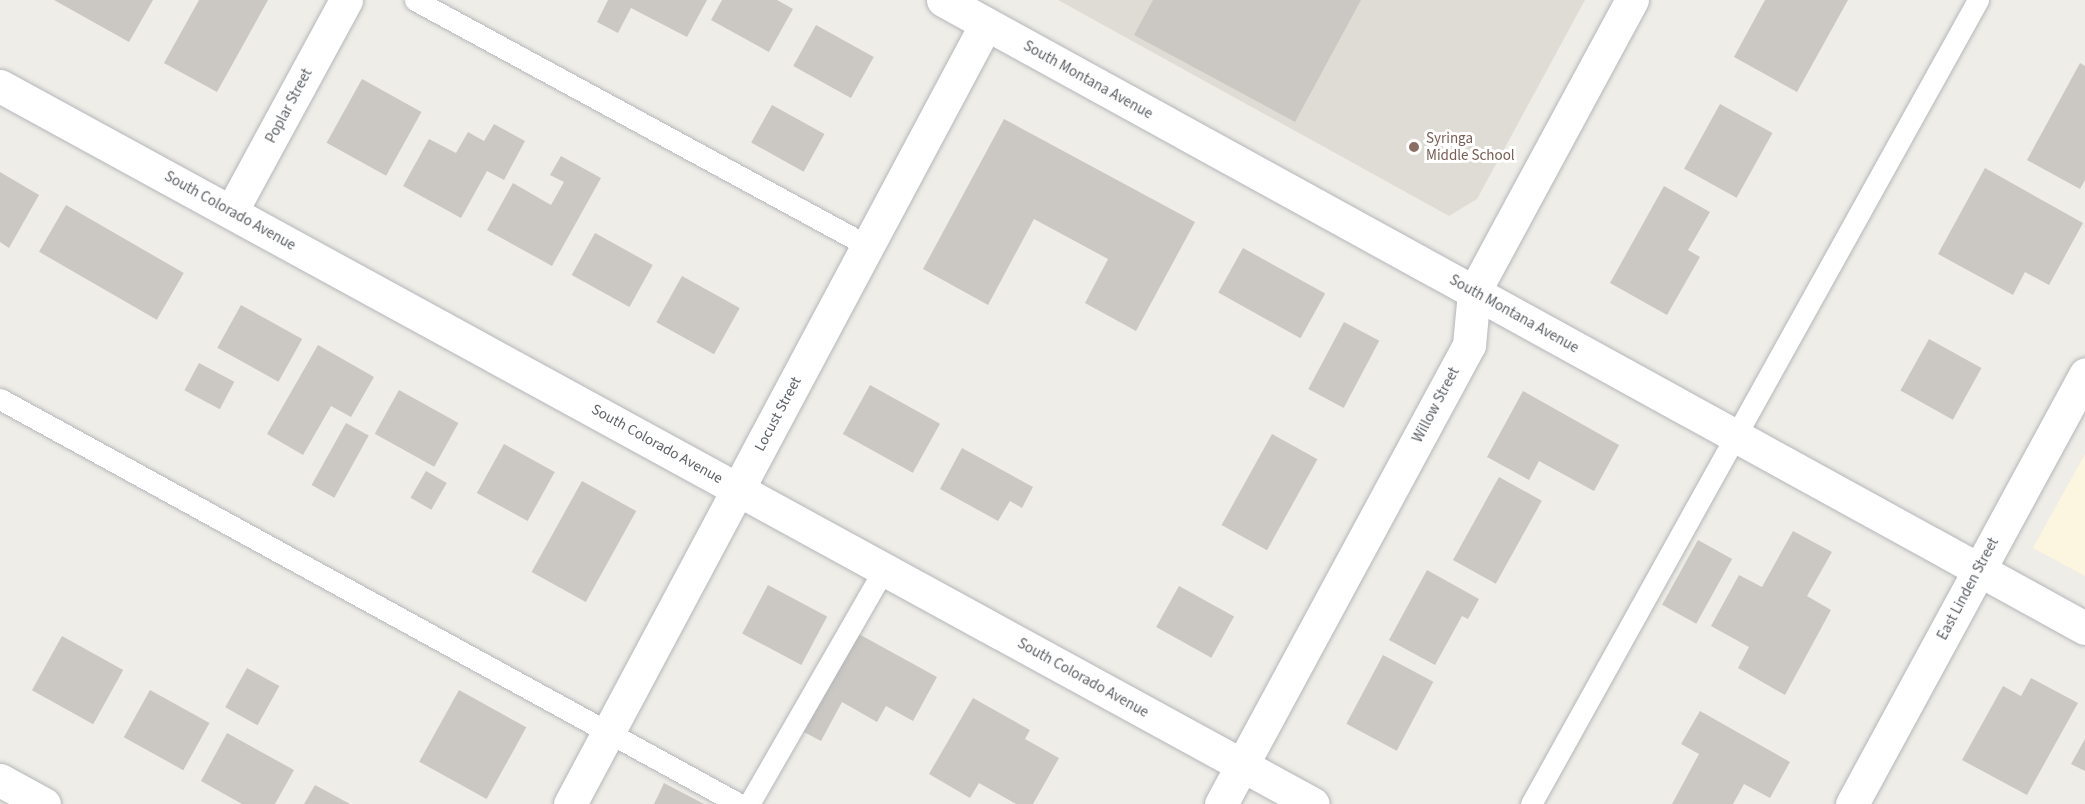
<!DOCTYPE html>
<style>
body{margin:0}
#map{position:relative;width:2085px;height:804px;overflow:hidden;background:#efede7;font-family:"Source Sans 3",sans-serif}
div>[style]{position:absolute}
.commercial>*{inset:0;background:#fcf5df}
.education>*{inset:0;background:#dfdcd5}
.building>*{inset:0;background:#cbc8c4;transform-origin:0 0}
.roads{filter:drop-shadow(0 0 2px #b4b7ba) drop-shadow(0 0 2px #b4b7ba)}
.service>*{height:21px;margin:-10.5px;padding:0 10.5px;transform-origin:10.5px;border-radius:10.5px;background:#fff}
.minor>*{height:33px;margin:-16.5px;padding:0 16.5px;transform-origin:16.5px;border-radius:16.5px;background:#fff}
.tertiary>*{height:33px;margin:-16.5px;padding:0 16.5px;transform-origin:16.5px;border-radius:16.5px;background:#fff}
.secondary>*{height:33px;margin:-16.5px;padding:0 16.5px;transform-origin:16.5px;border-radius:16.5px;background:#fff}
.dots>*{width:16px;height:16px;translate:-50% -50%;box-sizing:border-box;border:3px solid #fff;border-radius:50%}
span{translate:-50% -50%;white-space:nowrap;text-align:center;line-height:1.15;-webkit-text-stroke:6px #fff;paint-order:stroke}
.street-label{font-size:15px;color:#5e6266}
.education-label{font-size:15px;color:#785e54}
.left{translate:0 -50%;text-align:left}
</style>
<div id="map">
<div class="commercial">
<div style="clip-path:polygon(2085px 454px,2085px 576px,2033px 548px)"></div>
</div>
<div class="education">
<div style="clip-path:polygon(1058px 0,1585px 0,1477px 199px,1449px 216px)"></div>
</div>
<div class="building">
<div style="clip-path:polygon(54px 0,153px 0,129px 42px)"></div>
<div style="clip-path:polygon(199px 0,268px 0,217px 92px,164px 63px)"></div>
<div style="clip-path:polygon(608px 0,707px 0,687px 37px,631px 8px,618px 33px,597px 22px)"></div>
<div style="clip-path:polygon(722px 0,777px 0,793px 9px,769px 52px,711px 20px)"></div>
<div style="clip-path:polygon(1153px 0,1361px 0,1295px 122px,1134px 35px)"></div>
<div style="clip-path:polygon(1765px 0,1848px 0,1797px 92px,1734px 57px)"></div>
<div style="left:816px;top:25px;width:66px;height:47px;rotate:29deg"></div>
<div style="clip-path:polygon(2080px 63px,2085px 66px,2085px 180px,2080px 189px,2027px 160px)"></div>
<div style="left:362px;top:79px;width:68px;height:73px;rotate:29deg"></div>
<div style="left:1720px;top:104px;width:60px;height:74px;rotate:29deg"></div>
<div style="left:772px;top:105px;width:60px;height:43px;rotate:29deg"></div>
<div style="clip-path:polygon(1004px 119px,1195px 222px,1136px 331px,1085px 303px,1108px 259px,1034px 219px,988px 305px,923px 269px)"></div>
<div style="clip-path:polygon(494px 124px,525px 141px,504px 180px,487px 171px,461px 218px,403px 186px,429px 139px,456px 153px,468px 132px,484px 141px)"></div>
<div style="clip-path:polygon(561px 156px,601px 178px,552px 266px,487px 230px,513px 183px,551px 205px,564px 182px,550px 175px)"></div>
<div style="clip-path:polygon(1985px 168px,2083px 223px,2049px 285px,2025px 272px,2013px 295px,1938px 254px)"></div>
<div style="clip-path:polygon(0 172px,39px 195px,9px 248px,0 242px)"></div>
<div style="clip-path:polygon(1664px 186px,1710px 212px,1688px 250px,1700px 257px,1667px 315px,1610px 283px)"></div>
<div style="left:66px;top:205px;width:136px;height:54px;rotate:30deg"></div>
<div style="left:595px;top:233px;width:66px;height:48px;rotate:29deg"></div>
<div style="left:1243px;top:248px;width:94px;height:51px;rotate:29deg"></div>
<div style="left:682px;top:276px;width:66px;height:53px;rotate:29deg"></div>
<div style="left:241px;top:305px;width:70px;height:49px;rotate:29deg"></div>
<div style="left:1344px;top:322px;width:40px;height:76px;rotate:28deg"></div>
<div style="left:1929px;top:339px;width:60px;height:59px;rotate:29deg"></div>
<div style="clip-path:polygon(318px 345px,374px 377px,351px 417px,331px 406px,303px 455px,267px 434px)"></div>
<div style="left:199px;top:363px;width:40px;height:31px;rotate:28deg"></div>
<div style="left:870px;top:385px;width:80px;height:56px;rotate:29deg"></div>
<div style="left:399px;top:390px;width:68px;height:50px;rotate:29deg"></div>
<div style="clip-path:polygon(1523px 391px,1619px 445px,1594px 491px,1539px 461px,1529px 480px,1487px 457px)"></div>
<div style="left:346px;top:423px;width:26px;height:71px;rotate:29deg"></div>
<div style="left:1272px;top:434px;width:52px;height:104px;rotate:29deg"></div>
<div style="left:504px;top:444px;width:58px;height:56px;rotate:29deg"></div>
<div style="clip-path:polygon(962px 448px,1033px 487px,1022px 508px,1010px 501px,998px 521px,940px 489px)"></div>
<div style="left:426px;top:471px;width:24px;height:31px;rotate:30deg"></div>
<div style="left:1499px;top:477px;width:49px;height:95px;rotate:29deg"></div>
<div style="left:582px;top:481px;width:62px;height:104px;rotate:29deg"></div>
<div style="clip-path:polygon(1793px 531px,1832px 552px,1807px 596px,1831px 610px,1785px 695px,1738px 668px,1749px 647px,1711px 626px,1739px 575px,1762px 587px)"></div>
<div style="left:1698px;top:540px;width:39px;height:74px;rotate:29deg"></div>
<div style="clip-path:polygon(1427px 570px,1479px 599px,1468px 619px,1462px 616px,1435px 665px,1389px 640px)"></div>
<div style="left:768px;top:585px;width:67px;height:55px;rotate:28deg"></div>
<div style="left:1179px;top:586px;width:63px;height:47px;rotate:29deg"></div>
<div style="clip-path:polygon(857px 633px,937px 677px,913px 721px,886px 706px,877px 722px,842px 702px,821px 741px,802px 731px)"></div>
<div style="left:62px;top:636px;width:70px;height:62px;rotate:29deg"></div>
<div style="left:1383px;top:655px;width:57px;height:78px;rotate:28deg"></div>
<div style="left:247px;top:668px;width:37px;height:45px;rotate:29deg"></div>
<div style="clip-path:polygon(2031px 678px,2078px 703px,2027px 795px,1962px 760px,2003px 686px,2021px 696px)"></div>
<div style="left:150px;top:690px;width:68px;height:54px;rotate:29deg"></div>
<div style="left:459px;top:690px;width:77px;height:82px;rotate:29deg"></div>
<div style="clip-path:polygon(973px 698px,1030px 730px,1025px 739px,1059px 758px,1033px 804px,1016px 804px,979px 783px,970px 798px,929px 774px)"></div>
<div style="clip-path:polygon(1700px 711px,1790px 762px,1770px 798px,1744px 784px,1733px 804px,1672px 804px,1699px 754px,1681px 744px)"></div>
<div style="clip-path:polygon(227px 733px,294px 770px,275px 804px,242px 804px,201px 781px)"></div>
<div style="clip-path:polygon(2085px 739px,2085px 771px,2071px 764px)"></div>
<div style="clip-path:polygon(664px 783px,704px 804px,654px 804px)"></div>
<div style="clip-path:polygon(315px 785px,350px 804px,304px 804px)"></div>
</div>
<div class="roads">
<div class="service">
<div style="left:415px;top:0;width:515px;rotate:28.5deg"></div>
<div style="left:0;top:399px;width:843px;rotate:28.72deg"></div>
<div style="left:749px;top:804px;width:271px;rotate:-60.1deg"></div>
<div style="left:1531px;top:804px;width:920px;rotate:-60.93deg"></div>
</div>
<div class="minor">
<div style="left:0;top:86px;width:1496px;rotate:28.67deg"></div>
<div style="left:231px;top:212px;width:241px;rotate:-61.5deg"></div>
<div style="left:0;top:780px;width:50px;rotate:28.6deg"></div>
<div style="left:570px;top:804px;width:884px;rotate:-61.93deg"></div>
<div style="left:1221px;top:804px;width:522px;rotate:-61.62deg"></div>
<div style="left:1469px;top:345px;width:53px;rotate:-84.6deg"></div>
<div style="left:1474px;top:292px;width:332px;rotate:-61.6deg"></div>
</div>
<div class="tertiary">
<div style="left:943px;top:0;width:1303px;rotate:28.81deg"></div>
</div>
<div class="secondary">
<div style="left:1852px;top:804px;width:489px;rotate:-61.5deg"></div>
</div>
</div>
<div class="dots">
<div style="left:1414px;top:147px;background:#8d6e63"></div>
</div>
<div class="street-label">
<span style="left:1088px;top:80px;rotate:29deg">South Montana Avenue</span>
<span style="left:289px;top:106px;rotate:-62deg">Poplar Street</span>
<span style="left:230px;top:211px;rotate:29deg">South Colorado Avenue</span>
<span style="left:1514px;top:314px;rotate:29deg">South Montana Avenue</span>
<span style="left:1436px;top:405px;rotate:-62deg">Willow Street</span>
<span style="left:778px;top:414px;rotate:-62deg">Locust Street</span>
<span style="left:657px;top:444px;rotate:29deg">South Colorado Avenue</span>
<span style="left:1968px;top:589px;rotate:-62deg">East Linden Street</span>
<span style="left:1083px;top:678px;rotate:29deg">South Colorado Avenue</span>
</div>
<div class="education-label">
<span class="left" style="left:1426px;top:147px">Syringa<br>Middle School</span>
</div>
</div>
